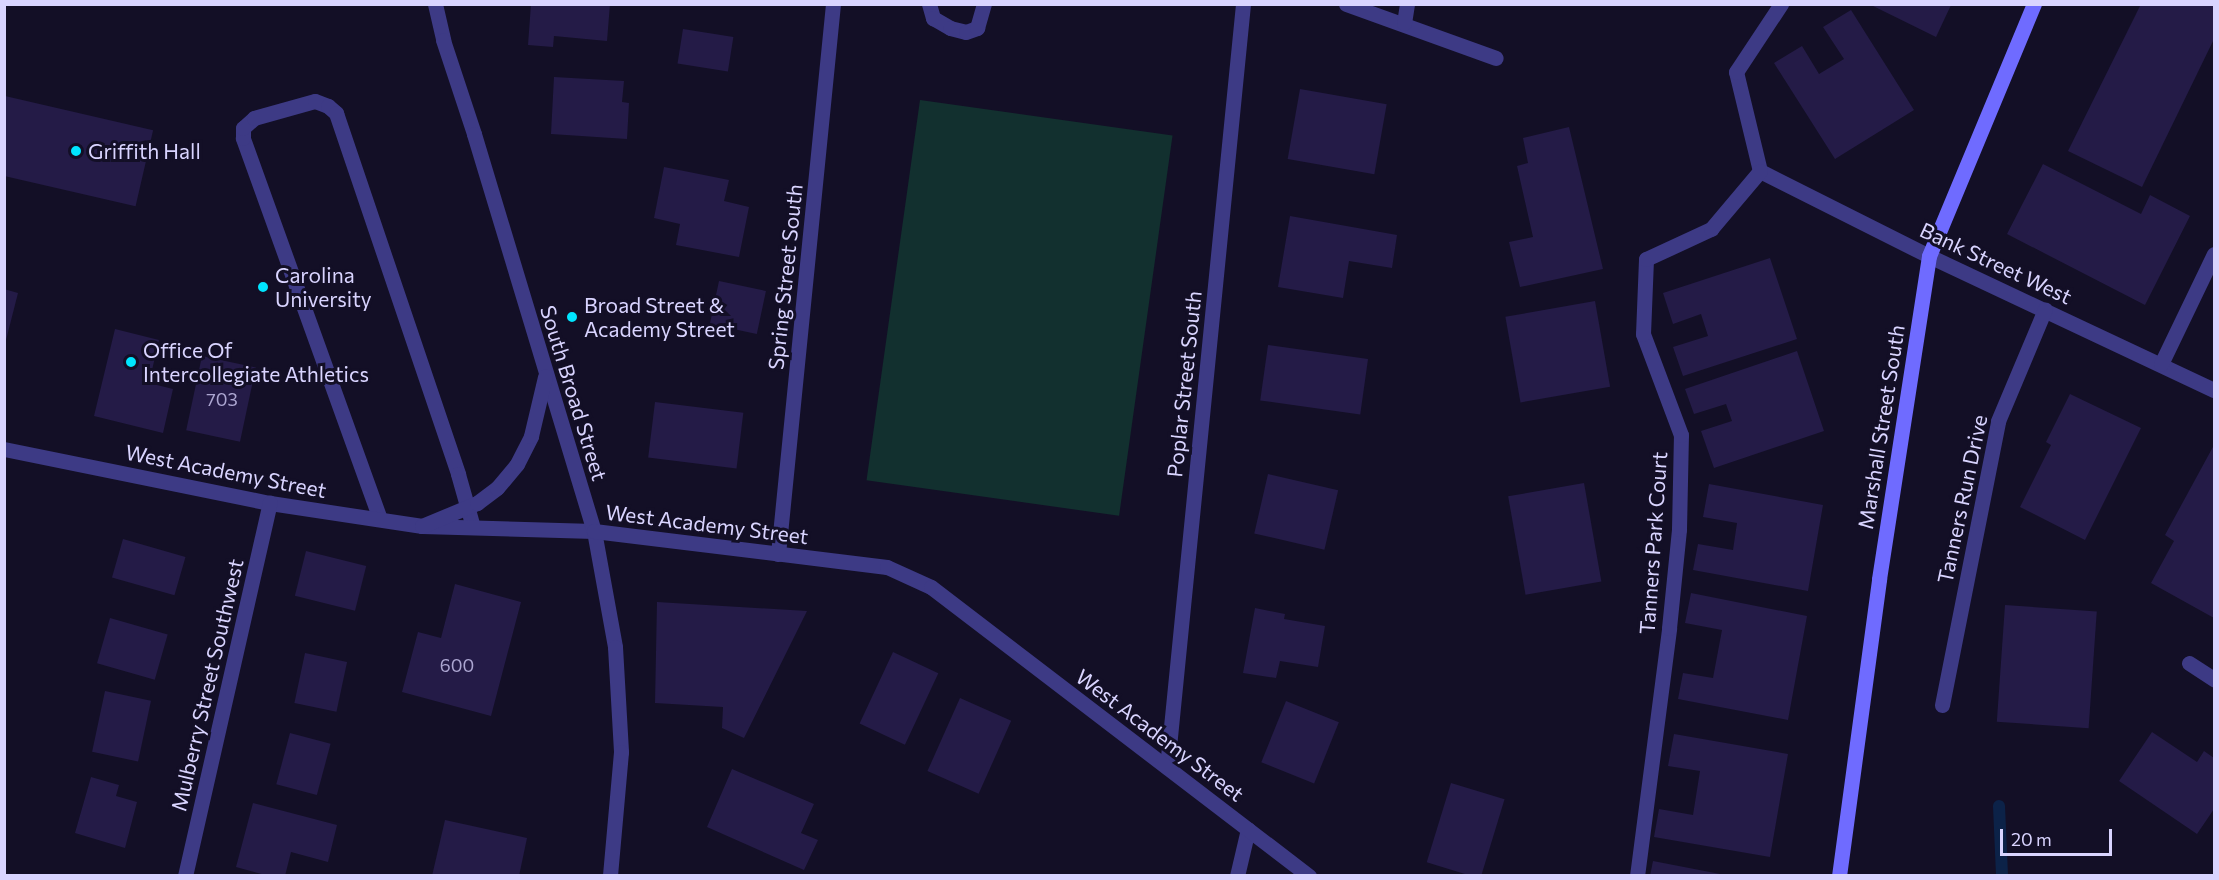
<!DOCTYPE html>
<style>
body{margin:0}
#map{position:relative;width:2219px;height:880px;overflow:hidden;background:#130f26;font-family:Commissioner,sans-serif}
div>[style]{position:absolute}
.green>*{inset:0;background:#12302f;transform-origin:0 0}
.stream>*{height:12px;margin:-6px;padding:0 6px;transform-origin:6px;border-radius:6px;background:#0c2248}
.building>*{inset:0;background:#241b47;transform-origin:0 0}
.service>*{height:15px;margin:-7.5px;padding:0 7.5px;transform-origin:7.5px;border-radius:7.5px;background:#3d3a85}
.minor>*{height:15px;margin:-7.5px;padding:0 7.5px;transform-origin:7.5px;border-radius:7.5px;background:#3d3a85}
.tertiary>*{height:15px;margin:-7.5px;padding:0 7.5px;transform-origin:7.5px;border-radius:7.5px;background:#3d3a85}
.secondary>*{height:15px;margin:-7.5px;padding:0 7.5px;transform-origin:7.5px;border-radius:7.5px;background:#6f6bff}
.dots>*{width:16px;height:16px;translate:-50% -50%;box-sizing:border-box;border:3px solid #130f26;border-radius:50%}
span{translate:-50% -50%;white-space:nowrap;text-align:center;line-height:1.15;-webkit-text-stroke:6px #130f26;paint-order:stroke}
.number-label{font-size:18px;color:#aca6d1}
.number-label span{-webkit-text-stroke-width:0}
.poi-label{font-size:21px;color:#d9d4ff}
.left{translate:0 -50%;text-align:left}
.street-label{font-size:21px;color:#d9d4ff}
.frame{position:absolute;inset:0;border:6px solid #d9d4ff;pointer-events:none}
.scale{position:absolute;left:2000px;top:829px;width:112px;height:27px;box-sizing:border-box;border:3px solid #d9d4ff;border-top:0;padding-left:8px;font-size:18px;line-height:21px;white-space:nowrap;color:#d9d4ff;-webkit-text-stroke:4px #130f26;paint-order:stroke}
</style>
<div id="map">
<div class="green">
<div style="left:920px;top:100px;width:255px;height:384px;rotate:8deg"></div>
</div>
<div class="stream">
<div style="left:1999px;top:806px;width:70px;rotate:87.5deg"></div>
</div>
<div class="building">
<div style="clip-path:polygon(531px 4px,610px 4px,607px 41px,554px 36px,553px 47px,528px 45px)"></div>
<div style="clip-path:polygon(2141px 4px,2214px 4px,2214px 39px,2142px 187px,2068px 151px)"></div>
<div style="clip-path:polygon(1871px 5px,1951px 5px,1936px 37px)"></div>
<div style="clip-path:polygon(1851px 10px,1914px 110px,1835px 159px,1774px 63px,1802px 46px,1819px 74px,1844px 59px,1823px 27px)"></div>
<div style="left:683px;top:29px;width:51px;height:35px;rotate:9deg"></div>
<div style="clip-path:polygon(554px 77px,624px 81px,622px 102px,629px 103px,627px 139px,551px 134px)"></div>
<div style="left:1300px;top:89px;width:88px;height:71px;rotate:10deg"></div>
<div style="left:5px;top:96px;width:152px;height:78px;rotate:13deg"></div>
<div style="clip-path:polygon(1569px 127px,1603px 269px,1520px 287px,1509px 242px,1533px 237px,1517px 166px,1528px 163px,1523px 138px)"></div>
<div style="clip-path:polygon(2043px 164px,2141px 214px,2150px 195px,2190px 216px,2145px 305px,2007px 234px)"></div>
<div style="clip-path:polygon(664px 167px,729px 180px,724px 201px,749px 207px,739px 257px,676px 245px,680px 224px,654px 218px)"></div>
<div style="clip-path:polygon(1290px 216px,1397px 235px,1392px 268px,1349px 261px,1343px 298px,1278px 287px)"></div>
<div style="clip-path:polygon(1770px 258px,1797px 339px,1683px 376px,1673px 347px,1708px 336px,1701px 314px,1673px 324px,1663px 293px)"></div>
<div style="left:719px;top:281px;width:48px;height:44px;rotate:12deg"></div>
<div style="clip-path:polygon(4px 289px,18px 293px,5px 344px,4px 344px)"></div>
<div style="left:1595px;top:301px;width:87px;height:91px;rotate:80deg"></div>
<div style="clip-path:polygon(115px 329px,159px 340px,149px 383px,173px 389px,163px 433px,94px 416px)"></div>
<div style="left:1268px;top:345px;width:101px;height:56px;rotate:8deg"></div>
<div style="clip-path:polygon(1797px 351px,1824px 431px,1714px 468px,1701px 431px,1732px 421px,1726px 404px,1694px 414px,1685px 389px)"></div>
<div style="left:202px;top:356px;width:55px;height:76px;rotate:12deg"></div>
<div style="clip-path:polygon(2070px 394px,2141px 428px,2085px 540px,2020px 507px,2051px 445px,2046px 442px)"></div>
<div style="left:655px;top:402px;width:89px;height:56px;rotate:7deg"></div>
<div style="clip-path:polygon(2214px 445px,2214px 618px,2151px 583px,2174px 541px,2165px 535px)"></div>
<div style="left:1268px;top:474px;width:72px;height:61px;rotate:13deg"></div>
<div style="left:1584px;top:483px;width:100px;height:77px;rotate:80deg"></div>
<div style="clip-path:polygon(1709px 484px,1823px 505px,1808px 591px,1693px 570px,1698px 544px,1733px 550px,1737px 523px,1703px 517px)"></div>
<div style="left:123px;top:539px;width:65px;height:40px;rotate:16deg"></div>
<div style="left:306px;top:551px;width:62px;height:46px;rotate:14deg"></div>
<div style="clip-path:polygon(455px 584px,521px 602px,491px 716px,402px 692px,418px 632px,441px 638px)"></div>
<div style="clip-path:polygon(1691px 593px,1807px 616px,1788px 720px,1678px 699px,1683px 673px,1713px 678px,1722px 630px,1685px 623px)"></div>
<div style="clip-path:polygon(657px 602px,807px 611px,744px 738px,722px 728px,723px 707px,655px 703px)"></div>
<div style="left:2005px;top:605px;width:92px;height:117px;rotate:4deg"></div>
<div style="clip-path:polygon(1255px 608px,1285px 614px,1284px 619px,1325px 626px,1318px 667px,1280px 661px,1276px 678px,1243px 673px)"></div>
<div style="left:110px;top:618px;width:60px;height:47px;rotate:16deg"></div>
<div style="left:893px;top:652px;width:50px;height:79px;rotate:25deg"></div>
<div style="left:305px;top:653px;width:43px;height:51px;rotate:12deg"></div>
<div style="left:105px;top:691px;width:47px;height:62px;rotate:12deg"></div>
<div style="left:960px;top:698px;width:56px;height:80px;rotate:24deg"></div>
<div style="left:1286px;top:701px;width:57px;height:66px;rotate:22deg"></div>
<div style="clip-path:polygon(2152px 732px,2197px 762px,2204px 751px,2214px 758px,2214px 809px,2197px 834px,2119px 781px)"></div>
<div style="left:290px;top:733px;width:42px;height:53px;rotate:15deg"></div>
<div style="clip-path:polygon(1674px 734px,1788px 754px,1770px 857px,1654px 837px,1659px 809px,1693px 815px,1700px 771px,1668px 766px)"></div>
<div style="clip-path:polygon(732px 769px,814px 804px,801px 833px,818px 840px,804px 870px,707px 827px)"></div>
<div style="clip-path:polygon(91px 777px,119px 785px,116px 796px,137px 802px,125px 848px,75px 833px)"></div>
<div style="left:1451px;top:783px;width:56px;height:83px;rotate:17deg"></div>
<div style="clip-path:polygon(253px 803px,337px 825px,328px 862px,291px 852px,285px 876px,269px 876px,236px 867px)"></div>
<div style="clip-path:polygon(445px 820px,527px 838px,519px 876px,432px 876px)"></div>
<div style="clip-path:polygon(1653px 861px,1720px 874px,1720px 876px,1650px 876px)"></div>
</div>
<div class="service">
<div style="left:929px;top:4px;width:15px;rotate:74deg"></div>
<div style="left:933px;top:18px;width:20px;rotate:30deg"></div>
<div style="left:950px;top:28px;width:16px;rotate:14deg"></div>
<div style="left:966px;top:32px;width:12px;rotate:-20deg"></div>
<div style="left:977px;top:28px;width:25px;rotate:-74deg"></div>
<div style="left:380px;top:519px;width:405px;rotate:-109.8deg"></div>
<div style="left:243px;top:138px;width:10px;rotate:-90deg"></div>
<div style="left:243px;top:128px;width:15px;rotate:-42deg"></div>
<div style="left:254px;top:118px;width:63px;rotate:-15.6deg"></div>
<div style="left:315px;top:101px;width:14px;rotate:21deg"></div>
<div style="left:328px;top:106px;width:11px;rotate:41deg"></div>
<div style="left:336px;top:113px;width:381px;rotate:71.3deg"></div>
<div style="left:458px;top:474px;width:55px;rotate:74.2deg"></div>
</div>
<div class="minor">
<div style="left:1346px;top:4px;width:159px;rotate:19.8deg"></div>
<div style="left:1404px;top:23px;width:19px;rotate:-81deg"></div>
<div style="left:1760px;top:171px;width:189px;rotate:26.7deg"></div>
<div style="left:1929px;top:256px;width:315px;rotate:25.2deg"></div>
<div style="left:1760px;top:171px;width:102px;rotate:-103.6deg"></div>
<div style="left:1736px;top:72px;width:82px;rotate:-56.5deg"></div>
<div style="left:2161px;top:364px;width:122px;rotate:-64.3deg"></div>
<div style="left:4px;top:449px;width:271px;rotate:11.5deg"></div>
<div style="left:270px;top:503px;width:154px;rotate:8.6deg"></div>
<div style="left:422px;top:526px;width:172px;rotate:1.7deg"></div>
<div style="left:778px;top:554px;width:553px;rotate:-84.29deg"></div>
<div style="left:2189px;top:663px;width:30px;rotate:33deg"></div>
<div style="left:1942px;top:705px;width:289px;rotate:-78.8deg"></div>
<div style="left:1998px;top:421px;width:121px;rotate:-67.2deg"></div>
<div style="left:1167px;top:767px;width:767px;rotate:-84.31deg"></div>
<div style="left:185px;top:876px;width:383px;rotate:-77.2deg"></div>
<div style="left:1237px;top:876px;width:48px;rotate:-76.8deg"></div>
<div style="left:1637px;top:876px;width:250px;rotate:-82.6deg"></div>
<div style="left:1669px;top:628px;width:100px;rotate:-84.2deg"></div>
<div style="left:1679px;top:529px;width:94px;rotate:-88.8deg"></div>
<div style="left:1681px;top:435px;width:108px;rotate:-110.6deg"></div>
<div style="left:1643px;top:334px;width:75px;rotate:-87.7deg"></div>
<div style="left:1646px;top:259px;width:72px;rotate:-24.8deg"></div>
<div style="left:1711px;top:229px;width:76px;rotate:-49.8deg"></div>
</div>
<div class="tertiary">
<div style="left:435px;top:4px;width:37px;rotate:77deg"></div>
<div style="left:443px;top:40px;width:99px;rotate:71.7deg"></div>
<div style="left:474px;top:134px;width:415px;rotate:73.2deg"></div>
<div style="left:594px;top:531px;width:118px;rotate:79.7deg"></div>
<div style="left:615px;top:647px;width:105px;rotate:86.7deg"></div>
<div style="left:621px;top:752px;width:124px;rotate:95.1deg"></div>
<div style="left:422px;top:526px;width:60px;rotate:-22.7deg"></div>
<div style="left:477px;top:503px;width:25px;rotate:-37deg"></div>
<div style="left:497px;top:488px;width:31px;rotate:-50deg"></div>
<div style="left:517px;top:464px;width:31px;rotate:-63deg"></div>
<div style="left:531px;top:436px;width:61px;rotate:-76.7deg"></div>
<div style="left:594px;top:531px;width:295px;rotate:7deg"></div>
<div style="left:887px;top:567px;width:48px;rotate:24.4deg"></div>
<div style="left:931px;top:587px;width:476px;rotate:37.4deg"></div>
</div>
<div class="secondary">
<div style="left:1839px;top:876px;width:300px;rotate:-82.3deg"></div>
<div style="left:1879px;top:579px;width:327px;rotate:-81.2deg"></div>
<div style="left:1929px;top:256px;width:273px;rotate:-67.4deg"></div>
</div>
<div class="dots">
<div style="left:76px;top:151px;background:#00e5ff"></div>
<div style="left:263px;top:287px;background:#00e5ff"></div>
<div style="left:572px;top:317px;background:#00e5ff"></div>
<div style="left:131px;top:362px;background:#00e5ff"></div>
</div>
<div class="number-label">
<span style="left:222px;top:399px">703</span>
<span style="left:457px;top:665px">600</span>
</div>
<div class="poi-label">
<span class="left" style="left:88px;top:151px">Griffith Hall</span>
<span class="left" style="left:275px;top:287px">Carolina<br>University</span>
<span class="left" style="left:584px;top:317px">Broad Street &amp;<br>Academy Street</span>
<span class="left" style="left:143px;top:362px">Office Of<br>Intercollegiate Athletics</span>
</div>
<div class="street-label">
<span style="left:1996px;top:263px;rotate:25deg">Bank Street West</span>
<span style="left:785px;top:277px;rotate:-84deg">Spring Street South</span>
<span style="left:1184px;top:384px;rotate:-84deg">Poplar Street South</span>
<span style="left:574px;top:393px;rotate:73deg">South Broad Street</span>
<span style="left:1881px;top:427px;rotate:-81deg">Marshall Street South</span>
<span style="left:226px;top:471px;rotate:11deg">West Academy Street</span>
<span style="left:1962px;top:499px;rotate:-78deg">Tanners Run Drive</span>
<span style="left:707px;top:524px;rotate:7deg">West Academy Street</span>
<span style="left:1653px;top:543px;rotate:-86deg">Tanners Park Court</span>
<span style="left:207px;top:685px;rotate:-77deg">Mulberry Street Southwest</span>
<span style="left:1160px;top:735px;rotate:37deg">West Academy Street</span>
</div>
<div class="frame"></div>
<div class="scale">20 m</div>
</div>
